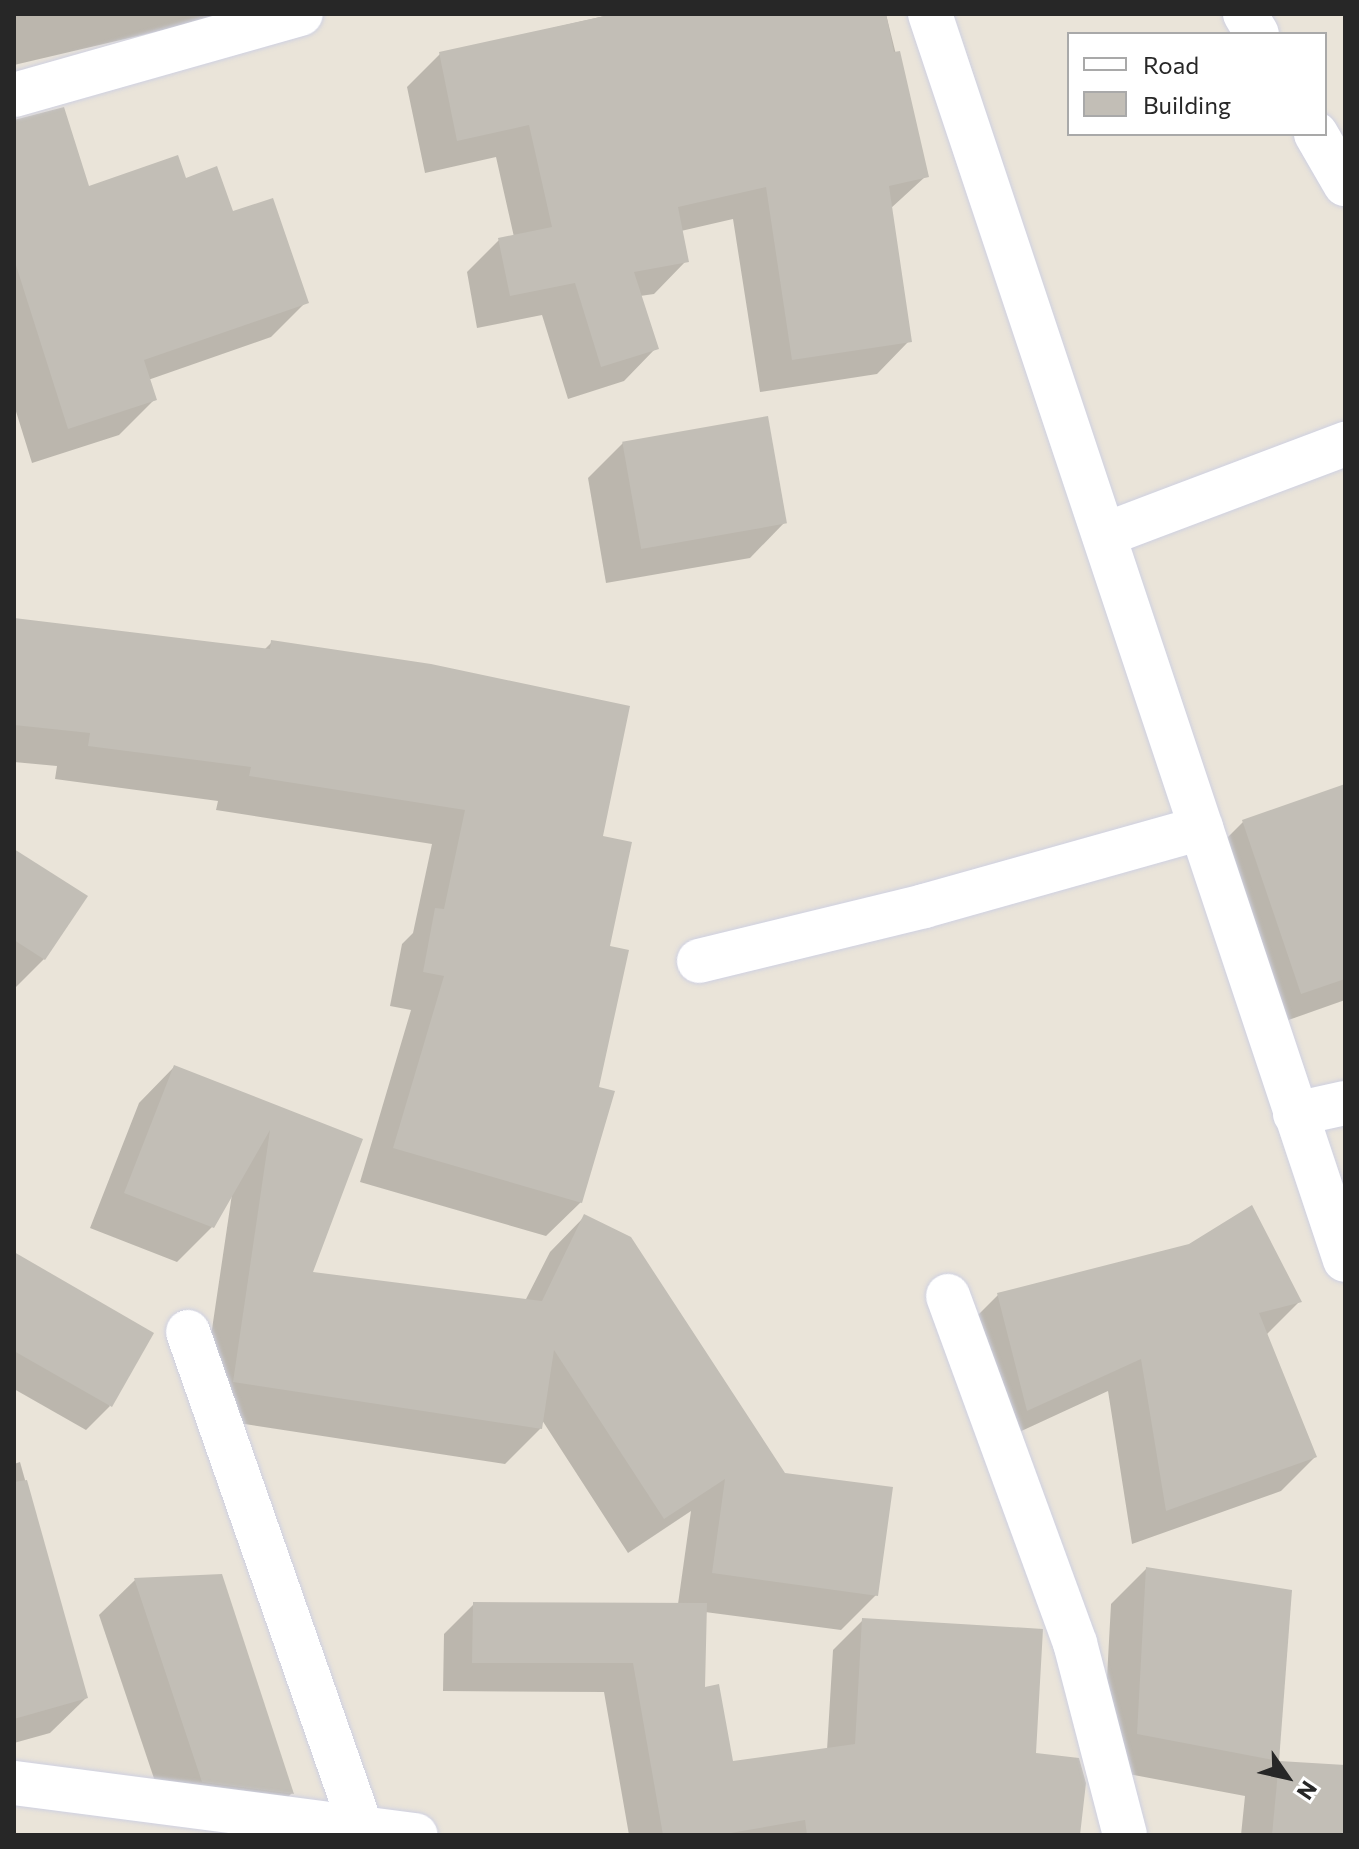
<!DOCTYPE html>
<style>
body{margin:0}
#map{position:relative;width:1359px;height:1849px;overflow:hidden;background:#eae4d9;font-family:Commissioner,sans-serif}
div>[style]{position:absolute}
.shadow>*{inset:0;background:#0003}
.building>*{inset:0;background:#c2beb6;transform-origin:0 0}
.roads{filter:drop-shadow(0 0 2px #ced0e1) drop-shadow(0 0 2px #ced0e1)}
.minor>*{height:44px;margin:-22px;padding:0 22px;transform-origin:22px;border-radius:22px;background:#fff}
span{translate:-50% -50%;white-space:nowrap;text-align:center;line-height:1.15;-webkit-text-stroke:6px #fff;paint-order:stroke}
.frame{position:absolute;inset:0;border:16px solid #272727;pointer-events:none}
.legend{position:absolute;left:1067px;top:32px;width:260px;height:104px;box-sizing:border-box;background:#fff;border:2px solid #a9a9a9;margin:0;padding:10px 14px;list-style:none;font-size:24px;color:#272727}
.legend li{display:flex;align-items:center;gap:16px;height:40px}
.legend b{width:40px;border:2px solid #a9a9a9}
.north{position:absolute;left:1247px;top:1737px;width:80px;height:80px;-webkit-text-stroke:6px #fff;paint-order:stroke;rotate:124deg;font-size:22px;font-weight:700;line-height:32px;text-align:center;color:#272727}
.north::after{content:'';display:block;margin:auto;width:28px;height:36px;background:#272727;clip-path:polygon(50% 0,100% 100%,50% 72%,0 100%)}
</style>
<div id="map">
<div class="shadow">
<div style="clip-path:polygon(14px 14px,232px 14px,14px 65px)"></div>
<div style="clip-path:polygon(613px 14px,886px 14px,926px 176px,890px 209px,909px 341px,877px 374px,760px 392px,733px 219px,681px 231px,686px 261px,654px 294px,640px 296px,656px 348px,624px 381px,568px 399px,542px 315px,477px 328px,467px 272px,499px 240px,514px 237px,496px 157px,425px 173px,407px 87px,440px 54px)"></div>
<div style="clip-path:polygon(14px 124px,88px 189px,184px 180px,231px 214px,306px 302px,271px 337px,148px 380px,154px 400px,119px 435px,32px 463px,14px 405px)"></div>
<div style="clip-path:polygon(623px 443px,785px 522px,750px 558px,606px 583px,588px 478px)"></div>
<div style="clip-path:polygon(14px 621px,264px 650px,272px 642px,600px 837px,608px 947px,596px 1088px,581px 1202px,546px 1236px,360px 1182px,411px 1010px,390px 1006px,402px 944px,413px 933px,432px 844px,216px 810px,218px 801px,55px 779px,57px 766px,14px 762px)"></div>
<div style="clip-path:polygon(1345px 786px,1345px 1000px,1266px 1028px,1208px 857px,1243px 822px)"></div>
<div style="clip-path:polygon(14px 851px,44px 959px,14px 989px)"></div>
<div style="clip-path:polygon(174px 1067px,361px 1140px,310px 1273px,525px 1301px,550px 1252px,585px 1216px,876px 1595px,841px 1630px,705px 1612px,703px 1689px,731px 1763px,827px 1750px,833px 1650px,862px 1621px,1034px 1755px,1078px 1835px,629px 1835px,604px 1692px,443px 1691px,444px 1634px,474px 1604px,678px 1604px,691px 1511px,628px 1553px,542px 1420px,541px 1428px,505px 1464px,199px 1417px,232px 1194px,212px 1227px,177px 1262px,90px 1228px,139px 1103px)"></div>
<div style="clip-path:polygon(1190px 1246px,1299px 1302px,1266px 1335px,1315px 1457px,1281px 1491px,1132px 1544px,1108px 1391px,993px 1444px,964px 1329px,998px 1295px)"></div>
<div style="clip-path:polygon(14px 1270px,110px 1406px,86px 1430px,14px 1389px)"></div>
<div style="clip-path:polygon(20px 1462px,86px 1698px,50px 1733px,14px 1743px,14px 1464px)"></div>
<div style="clip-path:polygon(1146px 1569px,1289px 1591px,1277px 1763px,1345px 1767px,1345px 1835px,1241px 1835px,1245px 1796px,1102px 1769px,1111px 1604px)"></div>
<div style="clip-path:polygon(221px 1576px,292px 1793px,257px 1828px,167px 1817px,99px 1615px,135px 1580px)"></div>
</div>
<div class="building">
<div style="clip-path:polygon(614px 14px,886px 14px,894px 52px,900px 51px,929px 177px,889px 186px,912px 342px,792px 360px,766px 187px,678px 207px,689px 262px,634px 272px,659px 349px,601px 367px,575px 283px,510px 296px,498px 238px,552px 227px,529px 125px,457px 141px,439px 52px)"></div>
<div style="clip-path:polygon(64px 107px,89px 186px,178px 155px,186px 178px,217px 166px,233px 211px,273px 198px,309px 303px,144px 360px,157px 400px,68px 429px,14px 259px,14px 120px)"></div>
<div style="left:768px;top:416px;width:109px;height:148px;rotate:80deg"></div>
<div style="clip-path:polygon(14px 618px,270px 649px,271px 640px,431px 664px,630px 706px,603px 836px,632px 842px,610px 946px,629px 950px,599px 1087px,615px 1091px,582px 1203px,393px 1148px,444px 976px,423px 972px,435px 908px,444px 909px,465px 810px,249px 776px,251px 767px,88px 746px,90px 733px,14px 725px)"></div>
<div style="clip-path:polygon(1345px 784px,1345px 979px,1301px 994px,1242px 820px)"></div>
<div style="clip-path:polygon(14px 849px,88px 896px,45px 960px,14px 940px)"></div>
<div style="clip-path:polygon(174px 1065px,363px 1139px,313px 1272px,542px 1301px,584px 1214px,631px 1237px,785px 1473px,893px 1487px,878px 1596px,712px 1573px,725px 1479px,664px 1519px,554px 1350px,542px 1429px,233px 1382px,270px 1130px,214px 1228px,124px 1193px)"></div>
<div style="clip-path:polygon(1252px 1205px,1302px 1302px,1259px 1313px,1317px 1457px,1166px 1511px,1141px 1359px,1027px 1411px,997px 1293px,1189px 1244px)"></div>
<div style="clip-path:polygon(14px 1252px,154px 1333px,112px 1407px,14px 1351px)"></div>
<div style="clip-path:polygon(27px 1480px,88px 1698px,14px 1719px,14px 1482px)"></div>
<div style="clip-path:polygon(1146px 1567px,1292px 1590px,1279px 1761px,1137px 1734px)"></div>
<div style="clip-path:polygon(222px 1574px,294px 1794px,202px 1782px,134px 1578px)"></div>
<div style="clip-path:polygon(473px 1602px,707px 1603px,705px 1687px,719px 1684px,733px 1761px,855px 1744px,862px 1618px,1043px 1629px,1036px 1753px,1079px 1758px,1086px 1783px,1080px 1835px,807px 1835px,805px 1820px,719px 1835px,663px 1835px,633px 1663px,472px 1663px)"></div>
<div style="clip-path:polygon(1279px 1761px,1345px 1765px,1345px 1835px,1272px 1835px)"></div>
</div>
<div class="roads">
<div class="minor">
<div style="left:930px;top:14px;width:1313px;rotate:71.58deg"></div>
<div style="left:1245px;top:14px;width:23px;rotate:59deg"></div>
<div style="left:14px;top:95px;width:298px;rotate:-15.8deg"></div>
<div style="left:1316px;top:134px;width:58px;rotate:59.9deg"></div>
<div style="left:1104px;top:535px;width:258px;rotate:-20.7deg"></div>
<div style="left:699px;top:961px;width:232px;rotate:-13.7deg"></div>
<div style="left:924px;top:906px;width:288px;rotate:-15.7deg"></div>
<div style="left:1295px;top:1114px;width:51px;rotate:-12.4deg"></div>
<div style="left:948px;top:1296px;width:370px;rotate:69.9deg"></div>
<div style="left:1075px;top:1643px;width:198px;rotate:75.4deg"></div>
<div style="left:188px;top:1332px;width:524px;rotate:70.74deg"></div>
<div style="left:14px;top:1783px;width:405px;rotate:7.4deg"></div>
</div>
</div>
<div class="frame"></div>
<ul class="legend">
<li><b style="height:10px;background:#fff"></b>Road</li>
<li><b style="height:22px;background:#c2beb6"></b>Building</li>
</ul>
<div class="north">N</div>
</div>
